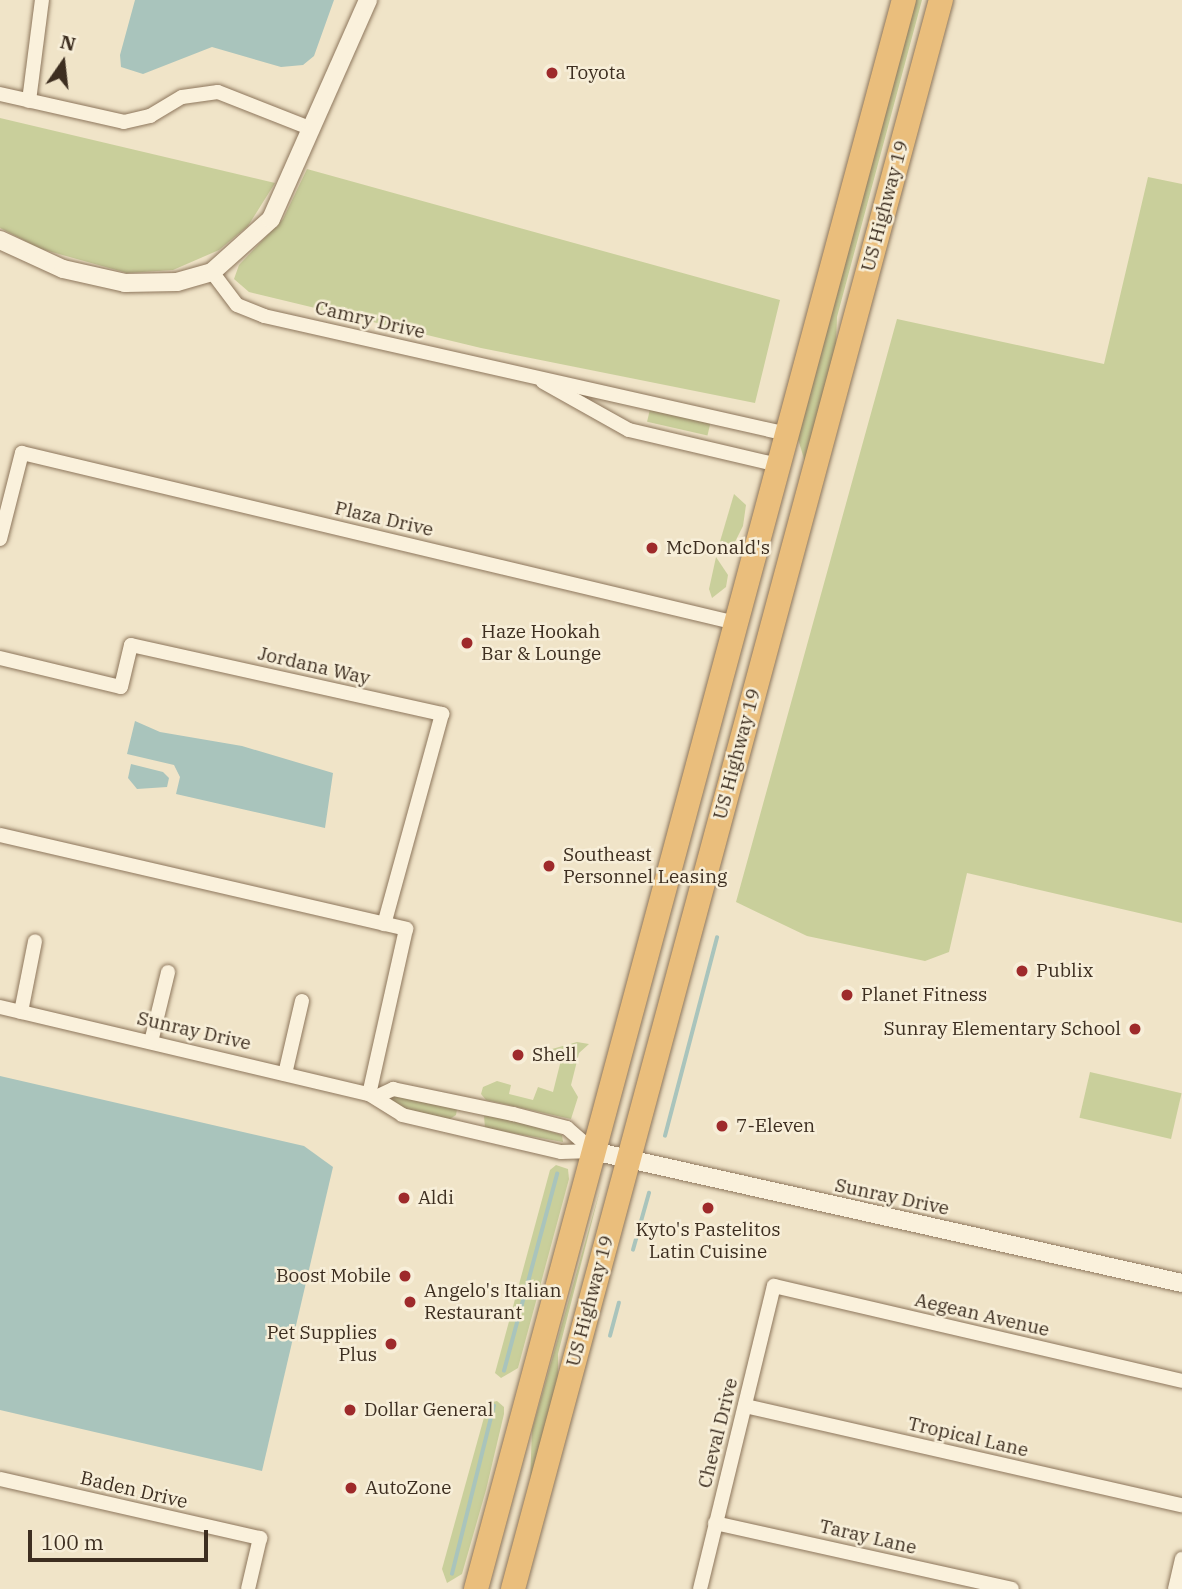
<!DOCTYPE html>
<style>
body{margin:0}
#map{position:relative;width:1182px;height:1589px;overflow:hidden;background:#f0e4c8;font-family:"IBM Plex Serif",serif}
div>[style]{position:absolute}
.green>*{inset:0;background:#c9cf9b;transform-origin:0 0}
.water>*{inset:0;background:#a9c4bc}
.stream>*{height:3.5px;margin:-1.75px;padding:0 1.75px;transform-origin:1.75px;border-radius:1.75px;background:#a9c4bc}
.roads{filter:drop-shadow(0 0 2px #8d765c) drop-shadow(0 0 2px #8d765c)}
.minor>*{height:14px;margin:-7px;padding:0 7px;transform-origin:7px;border-radius:7px;background:#faf1dc}
.tertiary>*{height:18px;margin:-9px;padding:0 9px;transform-origin:9px;border-radius:9px;background:#faf1dc}
.trunk>*{height:24px;margin:-12px;padding:0 12px;transform-origin:12px;border-radius:12px;background:#eabe7c}
.dots>*{width:19px;height:19px;translate:-50% -50%;box-sizing:border-box;border:4px solid #f7eed8;border-radius:50%}
span{translate:-50% -50%;white-space:nowrap;text-align:center;line-height:1.15;-webkit-text-stroke:5px #f7eed8;paint-order:stroke}
.poi-label{font-size:19px;color:#3d2e20}
.left{translate:0 -50%;text-align:left}
.right{translate:-100% -50%;text-align:right}
.street-label{font-size:19px;color:#3d2e20}
.north{position:absolute;left:28px;top:28px;width:70px;height:70px;-webkit-text-stroke:5px #f7eed8;paint-order:stroke;rotate:14deg;font-size:19px;font-weight:700;line-height:28px;text-align:center;color:#3d2e20}
.north::after{content:'';display:block;margin:auto;width:24px;height:32px;background:#3d2e20;clip-path:polygon(50% 0,100% 100%,50% 72%,0 100%)}
.scale{position:absolute;left:28px;top:1530px;width:180px;height:32px;box-sizing:border-box;border:4px solid #3d2e20;border-top:0;padding-left:9px;font-size:21px;line-height:24px;white-space:nowrap;color:#3d2e20;-webkit-text-stroke:5px #f7eed8;paint-order:stroke}
</style>
<div id="map">
<div class="green">
<div style="clip-path:polygon(916px 0,922px 0,837px 317px,836px 345px,805px 462px,798px 439px)"></div>
<div style="clip-path:polygon(0 118px,275px 183px,248px 226px,219px 250px,173px 270px,127px 273px,41px 249px,0 228px)"></div>
<div style="clip-path:polygon(307px 169px,780px 300px,755px 403px,481px 348px,249px 292px,234px 279px,239px 265px,283px 219px)"></div>
<div style="clip-path:polygon(1148px 177px,1182px 184px,1182px 923px,967px 873px,949px 952px,925px 961px,807px 936px,736px 902px,897px 319px,1104px 364px)"></div>
<div style="left:650px;top:409px;width:62px;height:13px;rotate:13deg"></div>
<div style="clip-path:polygon(734px 494px,746px 505px,743px 526px,734px 544px,719px 545px)"></div>
<div style="clip-path:polygon(716px 557px,728px 575px,726px 587px,712px 598px,709px 589px)"></div>
<div style="clip-path:polygon(577px 1042px,589px 1044px,579px 1053px,571px 1085px,578px 1097px,571px 1119px,486px 1100px,481px 1094px,483px 1087px,497px 1081px,511px 1085px,509px 1094px,533px 1100px,538px 1087px,553px 1092px,562px 1056px,552px 1049px)"></div>
<div style="left:1090px;top:1072px;width:94px;height:47px;rotate:13deg"></div>
<div style="clip-path:polygon(393px 1094px,457px 1109px,456px 1115px,450px 1119px,397px 1107px,390px 1100px)"></div>
<div style="clip-path:polygon(493px 1114px,562px 1135px,563px 1142px,485px 1128px,484px 1116px)"></div>
<div style="clip-path:polygon(556px 1165px,568px 1169px,569px 1179px,518px 1368px,501px 1378px,495px 1373px,550px 1170px)"></div>
<div style="clip-path:polygon(601px 1186px,558px 1354px,558px 1387px,530px 1483px,532px 1430px)"></div>
<div style="clip-path:polygon(497px 1401px,504px 1407px,504px 1414px,486px 1490px,462px 1574px,447px 1583px,442px 1569px,488px 1403px)"></div>
</div>
<div class="water">
<div style="clip-path:polygon(135px 0,334px 0,314px 56px,303px 65px,281px 67px,212px 47px,143px 74px,121px 67px,120px 55px)"></div>
<div style="clip-path:polygon(135px 721px,160px 732px,242px 746px,333px 773px,325px 828px,176px 794px,180px 777px,174px 765px,127px 754px)"></div>
<div style="clip-path:polygon(131px 764px,163px 772px,169px 778px,167px 787px,137px 789px,128px 778px)"></div>
<div style="clip-path:polygon(0 1076px,304px 1146px,333px 1167px,262px 1471px,0 1410px)"></div>
</div>
<div class="stream">
<div style="left:665px;top:1136px;width:205px;rotate:-75.3deg"></div>
<div style="left:633px;top:1250px;width:59px;rotate:-74.3deg"></div>
<div style="left:610px;top:1336px;width:34px;rotate:-75deg"></div>
<div style="left:504px;top:1371px;width:204px;rotate:-74.9deg"></div>
<div style="left:452px;top:1574px;width:173px;rotate:-76deg"></div>
</div>
<div class="roads">
<div class="minor">
<div style="left:0;top:94px;width:127px;rotate:12.7deg"></div>
<div style="left:124px;top:122px;width:27px;rotate:-13deg"></div>
<div style="left:150px;top:116px;width:37px;rotate:-31deg"></div>
<div style="left:182px;top:97px;width:36px;rotate:-8deg"></div>
<div style="left:218px;top:92px;width:101px;rotate:21.5deg"></div>
<div style="left:29px;top:101px;width:102px;rotate:-82.7deg"></div>
<div style="left:212px;top:272px;width:41px;rotate:52.9deg"></div>
<div style="left:237px;top:305px;width:29px;rotate:22deg"></div>
<div style="left:264px;top:316px;width:536px;rotate:12.71deg"></div>
<div style="left:543px;top:382px;width:98px;rotate:29.2deg"></div>
<div style="left:629px;top:430px;width:153px;rotate:13.2deg"></div>
<div style="left:0;top:539px;width:89px;rotate:-75.7deg"></div>
<div style="left:22px;top:453px;width:734px;rotate:13.39deg"></div>
<div style="left:0;top:658px;width:124px;rotate:13.5deg"></div>
<div style="left:121px;top:687px;width:43px;rotate:-76.6deg"></div>
<div style="left:131px;top:645px;width:319px;rotate:12.5deg"></div>
<div style="left:442px;top:714px;width:218px;rotate:105.4deg"></div>
<div style="left:0;top:835px;width:417px;rotate:13deg"></div>
<div style="left:406px;top:929px;width:169px;rotate:102.6deg"></div>
<div style="left:0;top:1007px;width:379px;rotate:13.3deg"></div>
<div style="left:369px;top:1094px;width:39px;rotate:32deg"></div>
<div style="left:402px;top:1115px;width:163px;rotate:13.1deg"></div>
<div style="left:561px;top:1152px;width:32px;rotate:-2deg"></div>
<div style="left:21px;top:1012px;width:72px;rotate:-78.8deg"></div>
<div style="left:151px;top:1042px;width:72px;rotate:-76.3deg"></div>
<div style="left:285px;top:1074px;width:75px;rotate:-76.9deg"></div>
<div style="left:378px;top:1096px;width:17px;rotate:-25deg"></div>
<div style="left:393px;top:1089px;width:123px;rotate:11.8deg"></div>
<div style="left:513px;top:1114px;width:56px;rotate:14.5deg"></div>
<div style="left:567px;top:1128px;width:35px;rotate:41deg"></div>
<div style="left:745px;top:1406px;width:448px;rotate:12.8deg"></div>
<div style="left:0;top:1479px;width:267px;rotate:12.8deg"></div>
<div style="left:260px;top:1538px;width:52px;rotate:103.2deg"></div>
<div style="left:715px;top:1523px;width:304px;rotate:12.5deg"></div>
<div style="left:700px;top:1589px;width:312px;rotate:-76.3deg"></div>
<div style="left:774px;top:1286px;width:419px;rotate:13.1deg"></div>
<div style="left:1175px;top:1589px;width:31px;rotate:-77deg"></div>
</div>
<div class="tertiary">
<div style="left:0;top:240px;width:69px;rotate:24.7deg"></div>
<div style="left:63px;top:269px;width:64px;rotate:12.7deg"></div>
<div style="left:125px;top:283px;width:52px;rotate:-1.1deg"></div>
<div style="left:177px;top:282px;width:36px;rotate:-16deg"></div>
<div style="left:212px;top:272px;width:79px;rotate:-41.9deg"></div>
<div style="left:271px;top:219px;width:240px;rotate:-66.1deg"></div>
<div style="left:593px;top:1151px;width:604px;rotate:12.63deg"></div>
</div>
<div class="trunk">
<div style="left:476px;top:1589px;width:1646px;rotate:-74.93deg"></div>
<div style="left:513px;top:1589px;width:1646px;rotate:-74.93deg"></div>
</div>
</div>
<div class="dots">
<div style="left:552px;top:73px;background:#9e2a2b"></div>
<div style="left:652px;top:548px;background:#9e2a2b"></div>
<div style="left:467px;top:643px;background:#9e2a2b"></div>
<div style="left:549px;top:866px;background:#9e2a2b"></div>
<div style="left:1022px;top:971px;background:#9e2a2b"></div>
<div style="left:847px;top:995px;background:#9e2a2b"></div>
<div style="left:1135px;top:1029px;background:#9e2a2b"></div>
<div style="left:518px;top:1055px;background:#9e2a2b"></div>
<div style="left:722px;top:1126px;background:#9e2a2b"></div>
<div style="left:404px;top:1198px;background:#9e2a2b"></div>
<div style="left:708px;top:1208px;background:#9e2a2b"></div>
<div style="left:405px;top:1276px;background:#9e2a2b"></div>
<div style="left:410px;top:1302px;background:#9e2a2b"></div>
<div style="left:391px;top:1344px;background:#9e2a2b"></div>
<div style="left:350px;top:1410px;background:#9e2a2b"></div>
<div style="left:351px;top:1488px;background:#9e2a2b"></div>
</div>
<div class="poi-label">
<span class="left" style="left:566px;top:73px">Toyota</span>
<span class="left" style="left:666px;top:548px">McDonald's</span>
<span class="left" style="left:481px;top:643px">Haze Hookah<br>Bar &amp; Lounge</span>
<span class="left" style="left:563px;top:866px">Southeast<br>Personnel Leasing</span>
<span class="left" style="left:1036px;top:971px">Publix</span>
<span class="left" style="left:861px;top:995px">Planet Fitness</span>
<span class="right" style="left:1121px;top:1029px">Sunray Elementary School</span>
<span class="left" style="left:532px;top:1055px">Shell</span>
<span class="left" style="left:736px;top:1126px">7-Eleven</span>
<span class="left" style="left:418px;top:1198px">Aldi</span>
<span style="left:708px;top:1241px">Kyto's Pastelitos<br>Latin Cuisine</span>
<span class="right" style="left:391px;top:1276px">Boost Mobile</span>
<span class="left" style="left:424px;top:1302px">Angelo's Italian<br>Restaurant</span>
<span class="right" style="left:377px;top:1344px">Pet Supplies<br>Plus</span>
<span class="left" style="left:364px;top:1410px">Dollar General</span>
<span class="left" style="left:365px;top:1488px">AutoZone</span>
</div>
<div class="street-label">
<span style="left:885px;top:206px;rotate:-75deg">US Highway 19</span>
<span style="left:370px;top:320px;rotate:13deg">Camry Drive</span>
<span style="left:384px;top:519px;rotate:13deg">Plaza Drive</span>
<span style="left:314px;top:666px;rotate:13deg">Jordana Way</span>
<span style="left:737px;top:754px;rotate:-75deg">US Highway 19</span>
<span style="left:194px;top:1031px;rotate:13deg">Sunray Drive</span>
<span style="left:892px;top:1197px;rotate:12deg">Sunray Drive</span>
<span style="left:590px;top:1301px;rotate:-75deg">US Highway 19</span>
<span style="left:982px;top:1315px;rotate:13deg">Aegean Avenue</span>
<span style="left:718px;top:1433px;rotate:-76deg">Cheval Drive</span>
<span style="left:968px;top:1437px;rotate:13deg">Tropical Lane</span>
<span style="left:134px;top:1490px;rotate:13deg">Baden Drive</span>
<span style="left:868px;top:1537px;rotate:13deg">Taray Lane</span>
</div>
<div class="north">N</div>
<div class="scale">100 m</div>
</div>
